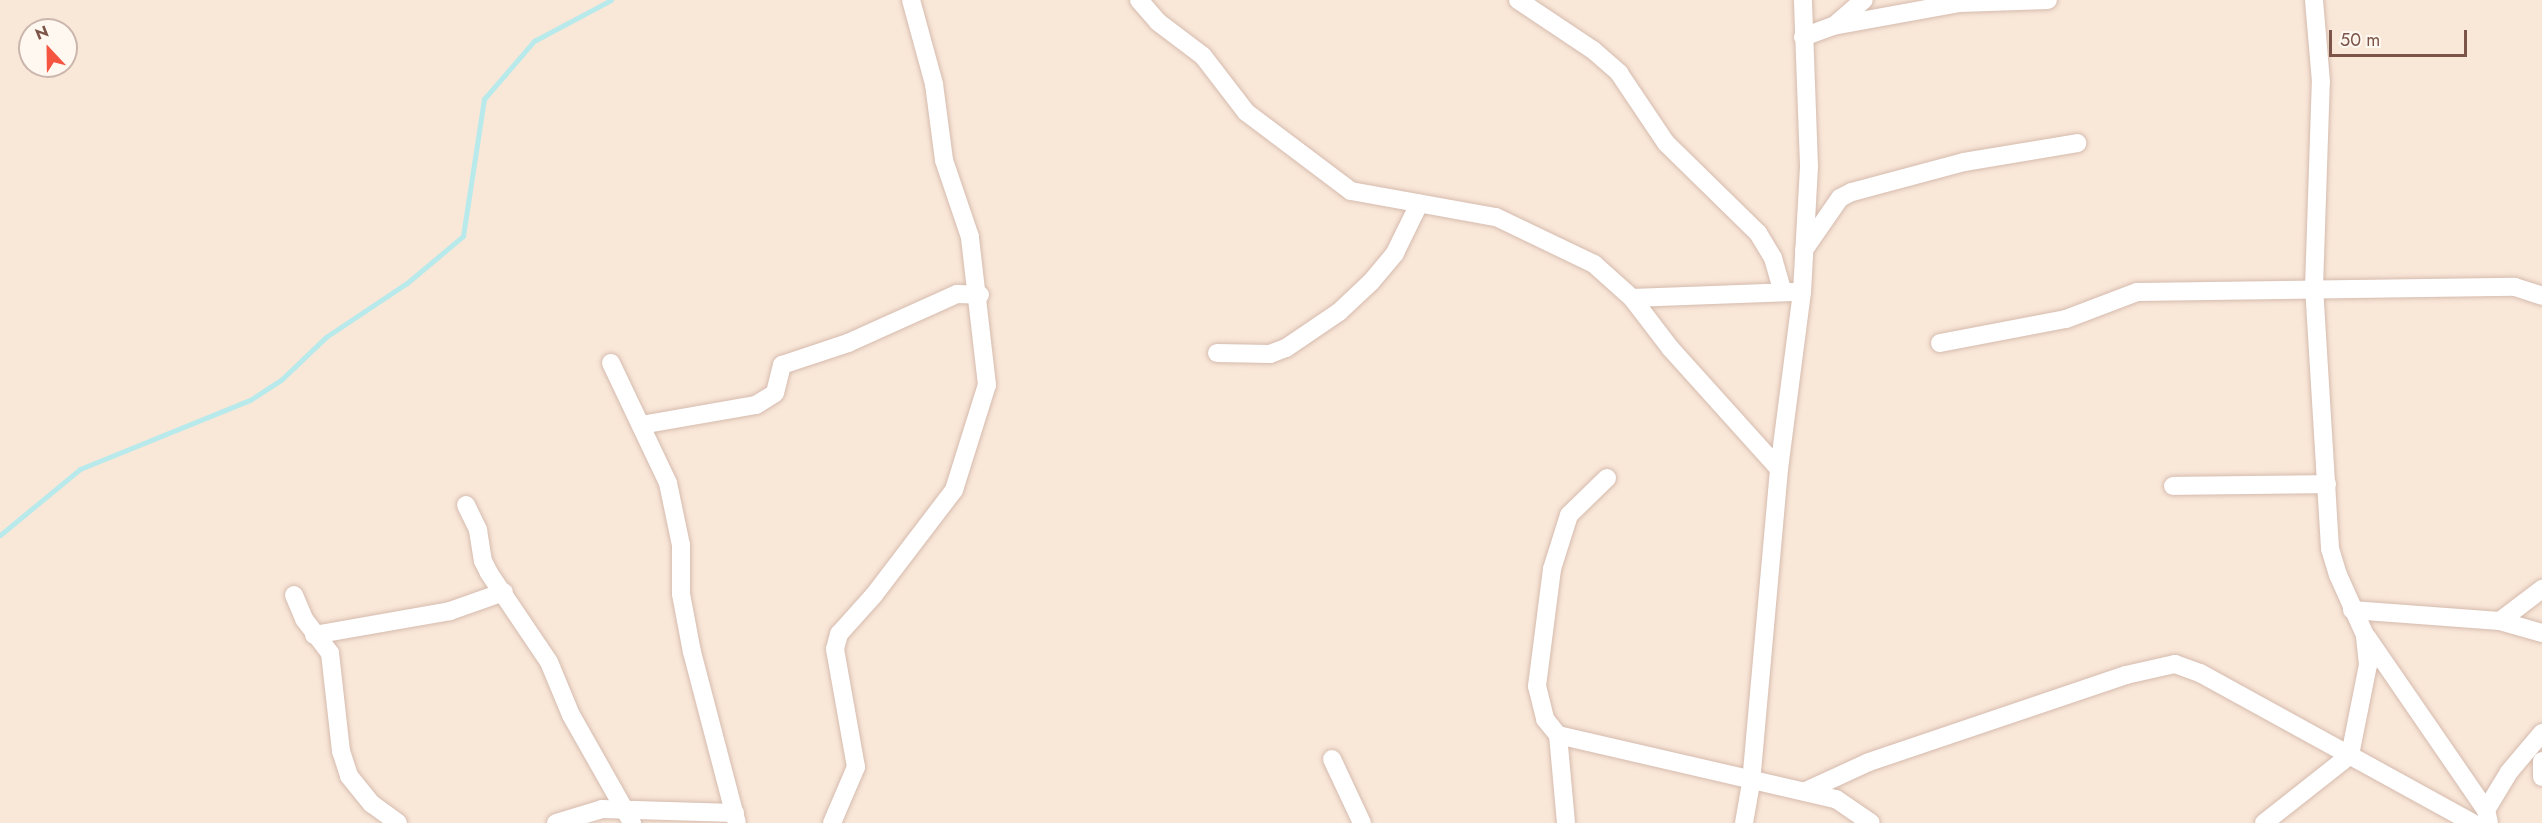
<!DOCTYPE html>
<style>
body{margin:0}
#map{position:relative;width:2542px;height:823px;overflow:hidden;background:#fef3e8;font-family:Jost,sans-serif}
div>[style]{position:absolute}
.residential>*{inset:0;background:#f9e7d8}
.stream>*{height:5px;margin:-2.5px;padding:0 2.5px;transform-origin:2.5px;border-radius:2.5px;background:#b9eaeb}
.roads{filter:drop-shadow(0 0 2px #d5bbae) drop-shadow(0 0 2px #d5bbae)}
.minor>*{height:18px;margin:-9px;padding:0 9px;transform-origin:9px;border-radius:9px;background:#fff}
span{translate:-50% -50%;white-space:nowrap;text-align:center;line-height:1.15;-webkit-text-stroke:4.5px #fff8f0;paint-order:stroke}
.north{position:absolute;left:18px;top:18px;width:60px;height:60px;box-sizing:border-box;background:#fff8f0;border:2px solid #cbb6ad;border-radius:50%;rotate:338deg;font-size:16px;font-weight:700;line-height:24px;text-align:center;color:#7c5448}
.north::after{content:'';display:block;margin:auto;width:21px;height:27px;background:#f55441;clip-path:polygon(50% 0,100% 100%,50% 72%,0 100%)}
.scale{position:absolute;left:2329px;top:30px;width:138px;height:27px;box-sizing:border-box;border:3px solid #7c5448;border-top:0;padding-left:8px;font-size:18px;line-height:21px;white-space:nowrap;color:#7c5448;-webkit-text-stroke:4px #fff8f0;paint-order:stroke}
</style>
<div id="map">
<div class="residential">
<div style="clip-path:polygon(evenodd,0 0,2542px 0,2542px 823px,0 823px,0 0,30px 30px,66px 30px,66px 66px,30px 66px,30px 30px)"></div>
</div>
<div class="stream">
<div style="left:0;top:535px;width:104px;rotate:-39.5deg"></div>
<div style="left:80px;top:469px;width:183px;rotate:-22.1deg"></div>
<div style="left:250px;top:400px;width:37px;rotate:-33deg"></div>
<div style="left:281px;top:380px;width:62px;rotate:-43.7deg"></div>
<div style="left:326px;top:337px;width:97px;rotate:-33.7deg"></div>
<div style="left:407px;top:283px;width:73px;rotate:-40deg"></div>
<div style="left:463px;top:236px;width:139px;rotate:-81.3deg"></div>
<div style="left:484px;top:99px;width:77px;rotate:-49.2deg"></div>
<div style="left:534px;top:41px;width:87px;rotate:-28deg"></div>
</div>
<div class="roads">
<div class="minor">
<div style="left:1139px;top:0;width:29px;rotate:49deg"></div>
<div style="left:1158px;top:22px;width:56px;rotate:37.1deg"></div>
<div style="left:1203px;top:56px;width:71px;rotate:52.5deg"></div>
<div style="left:1246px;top:112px;width:131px;rotate:37deg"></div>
<div style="left:1351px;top:191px;width:147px;rotate:10.2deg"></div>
<div style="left:1496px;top:217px;width:109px;rotate:25.6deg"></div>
<div style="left:1594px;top:264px;width:51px;rotate:41.8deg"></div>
<div style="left:1632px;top:298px;width:64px;rotate:52.6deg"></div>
<div style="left:1671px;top:349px;width:161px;rotate:48deg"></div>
<div style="left:1518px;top:0;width:90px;rotate:33.7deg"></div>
<div style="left:1593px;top:50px;width:35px;rotate:41deg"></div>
<div style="left:1619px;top:73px;width:84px;rotate:56.1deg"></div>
<div style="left:1666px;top:143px;width:129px;rotate:44.4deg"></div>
<div style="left:1758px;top:233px;width:29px;rotate:59deg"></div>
<div style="left:1773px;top:258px;width:35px;rotate:74deg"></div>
<div style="left:1835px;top:25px;width:38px;rotate:-41deg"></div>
<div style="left:1803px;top:37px;width:32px;rotate:-20deg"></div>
<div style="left:1833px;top:26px;width:129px;rotate:-10.3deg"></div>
<div style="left:1960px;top:3px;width:88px;rotate:-2deg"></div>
<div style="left:1804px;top:250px;width:63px;rotate:-55.3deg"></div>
<div style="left:1840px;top:198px;width:13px;rotate:-27deg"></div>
<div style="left:1852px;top:192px;width:116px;rotate:-15deg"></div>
<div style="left:1964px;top:162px;width:115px;rotate:-9.5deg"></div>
<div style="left:1632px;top:298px;width:161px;rotate:-2.1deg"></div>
<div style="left:1940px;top:343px;width:128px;rotate:-10.8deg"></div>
<div style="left:2066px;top:319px;width:76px;rotate:-20.8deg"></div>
<div style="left:2137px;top:292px;width:378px;rotate:-0.8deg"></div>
<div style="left:2515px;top:287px;width:28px;rotate:18deg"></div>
<div style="left:1217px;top:353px;width:53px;rotate:1.1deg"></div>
<div style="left:1270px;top:354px;width:17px;rotate:-21deg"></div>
<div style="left:1286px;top:348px;width:64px;rotate:-34.2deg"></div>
<div style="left:1339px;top:312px;width:44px;rotate:-43.2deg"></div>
<div style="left:1371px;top:282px;width:38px;rotate:-50deg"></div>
<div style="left:1395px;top:253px;width:55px;rotate:-63.9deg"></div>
<div style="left:611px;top:363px;width:133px;rotate:64.6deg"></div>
<div style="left:668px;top:483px;width:63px;rotate:78.2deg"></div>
<div style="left:681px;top:545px;width:49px;rotate:90deg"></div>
<div style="left:681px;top:594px;width:59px;rotate:79.3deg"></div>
<div style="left:692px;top:652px;width:177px;rotate:75.3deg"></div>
<div style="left:641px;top:425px;width:117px;rotate:-9.9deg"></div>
<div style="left:756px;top:405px;width:22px;rotate:-32deg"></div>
<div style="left:775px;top:393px;width:29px;rotate:-76deg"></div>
<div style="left:782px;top:365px;width:70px;rotate:-18.4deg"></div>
<div style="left:848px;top:343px;width:120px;rotate:-24.2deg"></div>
<div style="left:957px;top:294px;width:23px;rotate:2deg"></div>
<div style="left:1607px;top:478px;width:53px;rotate:135.8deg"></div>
<div style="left:1569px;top:515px;width:57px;rotate:107.5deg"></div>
<div style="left:1552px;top:569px;width:118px;rotate:97.3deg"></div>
<div style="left:1537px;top:686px;width:34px;rotate:76deg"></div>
<div style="left:1545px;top:719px;width:21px;rotate:51deg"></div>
<div style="left:1558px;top:735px;width:285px;rotate:13deg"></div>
<div style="left:1836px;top:799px;width:42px;rotate:34.4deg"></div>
<div style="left:2173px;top:486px;width:154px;rotate:-0.7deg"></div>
<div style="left:466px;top:505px;width:28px;rotate:64deg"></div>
<div style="left:478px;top:530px;width:31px;rotate:81deg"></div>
<div style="left:483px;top:561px;width:13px;rotate:63deg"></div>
<div style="left:489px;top:573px;width:107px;rotate:56deg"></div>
<div style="left:549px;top:662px;width:57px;rotate:67.5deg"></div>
<div style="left:571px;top:715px;width:124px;rotate:60.5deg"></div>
<div style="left:294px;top:595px;width:26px;rotate:67deg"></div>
<div style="left:304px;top:619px;width:43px;rotate:52.6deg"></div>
<div style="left:330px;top:653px;width:99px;rotate:83.6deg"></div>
<div style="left:341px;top:751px;width:26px;rotate:72deg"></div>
<div style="left:349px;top:776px;width:36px;rotate:51deg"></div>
<div style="left:372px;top:804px;width:32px;rotate:36deg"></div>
<div style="left:2352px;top:610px;width:148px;rotate:4.3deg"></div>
<div style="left:2500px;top:621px;width:44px;rotate:15.9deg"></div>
<div style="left:2500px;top:621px;width:53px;rotate:-37.3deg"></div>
<div style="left:314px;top:635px;width:138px;rotate:-10deg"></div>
<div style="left:450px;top:611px;width:57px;rotate:-19.4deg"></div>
<div style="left:2367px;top:637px;width:210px;rotate:55.5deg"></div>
<div style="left:2486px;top:810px;width:13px;rotate:77deg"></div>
<div style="left:1558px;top:735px;width:88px;rotate:84.8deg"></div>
<div style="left:1332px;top:759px;width:71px;rotate:64.9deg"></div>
<div style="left:2542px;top:761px;width:16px;rotate:90deg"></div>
<div style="left:1806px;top:791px;width:69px;rotate:-24.7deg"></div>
<div style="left:1869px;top:762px;width:271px;rotate:-18.7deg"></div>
<div style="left:2126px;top:675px;width:50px;rotate:-12.7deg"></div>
<div style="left:2175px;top:664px;width:27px;rotate:20deg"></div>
<div style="left:2200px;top:673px;width:311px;rotate:28.8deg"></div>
<div style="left:2486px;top:810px;width:44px;rotate:-58.8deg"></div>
<div style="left:2509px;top:772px;width:51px;rotate:-49.8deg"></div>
<div style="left:556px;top:823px;width:48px;rotate:-16.9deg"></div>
<div style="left:602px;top:809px;width:133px;rotate:1.7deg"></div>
<div style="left:832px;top:823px;width:61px;rotate:-66.8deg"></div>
<div style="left:856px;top:767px;width:120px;rotate:-100.1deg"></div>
<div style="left:835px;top:649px;width:16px;rotate:-75deg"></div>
<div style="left:839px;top:634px;width:52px;rotate:-48.1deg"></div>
<div style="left:874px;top:595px;width:132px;rotate:-52.7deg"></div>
<div style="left:954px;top:490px;width:110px;rotate:-72.6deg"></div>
<div style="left:987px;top:385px;width:149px;rotate:-96.6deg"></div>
<div style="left:970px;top:237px;width:81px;rotate:-108.7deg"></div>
<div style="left:944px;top:160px;width:77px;rotate:-97.5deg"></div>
<div style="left:934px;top:84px;width:87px;rotate:-105.3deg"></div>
<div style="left:1744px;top:823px;width:41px;rotate:-80.1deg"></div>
<div style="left:1751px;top:783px;width:315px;rotate:-84.9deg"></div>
<div style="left:1779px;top:469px;width:178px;rotate:-82.6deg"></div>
<div style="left:1802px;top:292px;width:126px;rotate:-86.8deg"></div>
<div style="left:1809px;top:166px;width:166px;rotate:-92.1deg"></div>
<div style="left:2264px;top:823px;width:110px;rotate:-38.3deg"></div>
<div style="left:2350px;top:755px;width:92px;rotate:-78.7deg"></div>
<div style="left:2368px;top:665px;width:30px;rotate:-96deg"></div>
<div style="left:2365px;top:635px;width:66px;rotate:-114.2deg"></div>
<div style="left:2338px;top:575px;width:28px;rotate:-107deg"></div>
<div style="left:2330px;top:548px;width:260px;rotate:-93.5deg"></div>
<div style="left:2314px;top:288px;width:206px;rotate:-88.1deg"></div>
<div style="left:2321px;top:82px;width:82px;rotate:-94.9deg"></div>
</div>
</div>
<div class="north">N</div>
<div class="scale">50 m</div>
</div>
